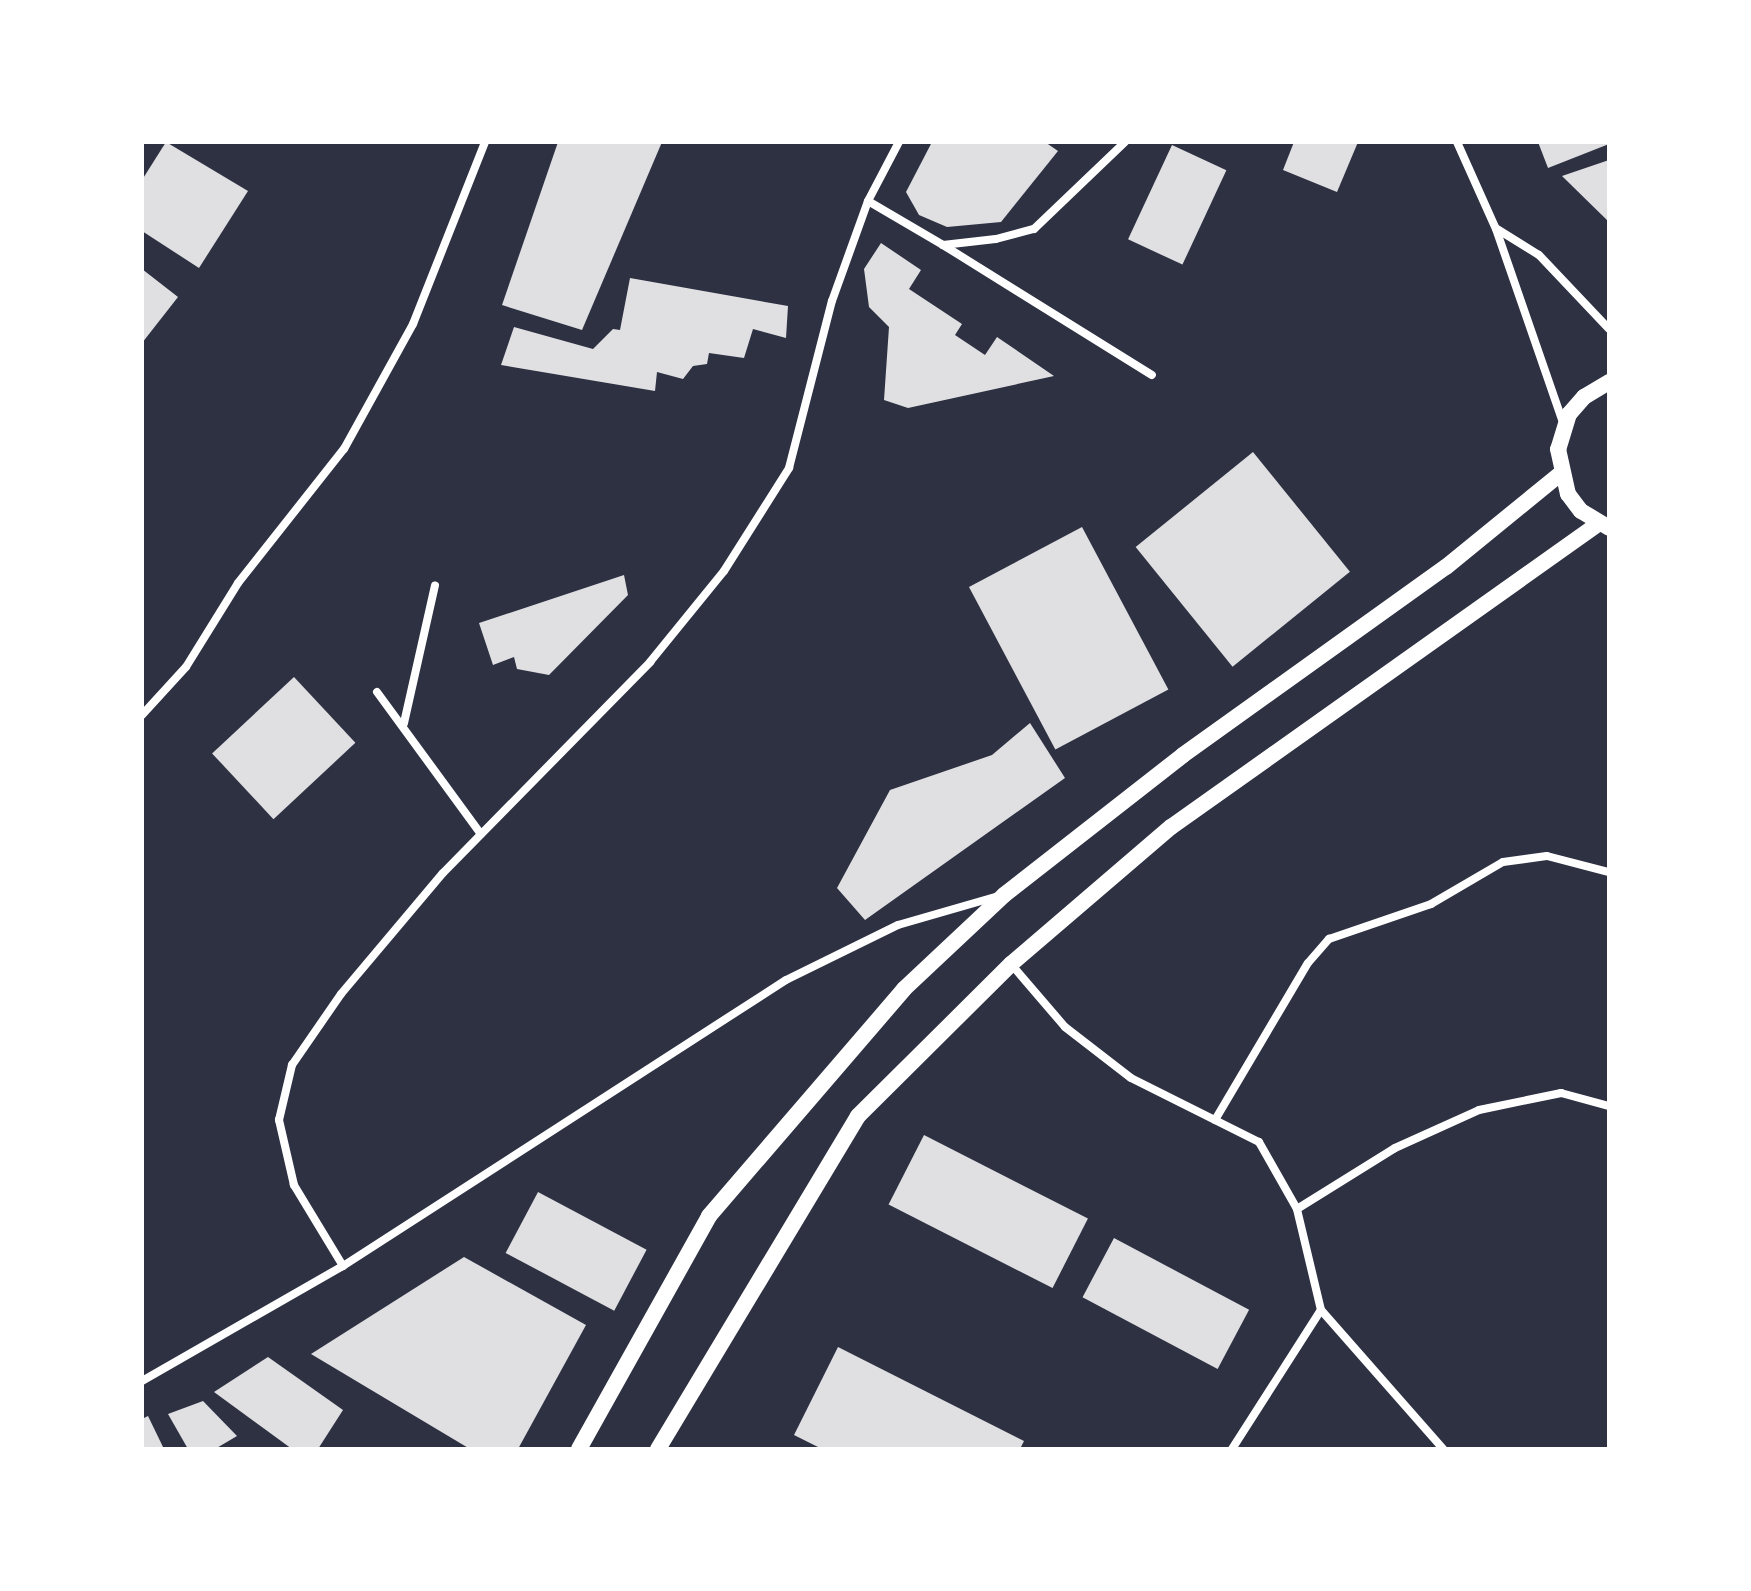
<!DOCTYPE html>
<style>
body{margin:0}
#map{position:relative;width:1751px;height:1591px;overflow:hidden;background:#2d3142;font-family:"Nunito Sans",sans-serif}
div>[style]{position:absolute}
.building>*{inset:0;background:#e0e0e3;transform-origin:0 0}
.minor>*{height:8px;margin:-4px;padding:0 4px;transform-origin:4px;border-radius:4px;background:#fff}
.secondary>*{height:16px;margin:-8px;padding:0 8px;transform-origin:8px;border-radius:8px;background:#fff}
span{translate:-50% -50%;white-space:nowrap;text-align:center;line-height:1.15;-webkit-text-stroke:6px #fff;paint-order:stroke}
.frame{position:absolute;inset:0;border:144px solid #fff;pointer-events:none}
</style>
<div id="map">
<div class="building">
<div style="clip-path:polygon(166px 142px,248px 191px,199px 268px,142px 231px,142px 180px)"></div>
<div style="clip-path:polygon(558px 142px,662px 142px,582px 330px,502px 305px)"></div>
<div style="clip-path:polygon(932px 142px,1045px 142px,1058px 151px,1001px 222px,947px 227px,919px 215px,906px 192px)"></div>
<div style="clip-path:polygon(1294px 142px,1358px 142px,1337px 192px,1283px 170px)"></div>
<div style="clip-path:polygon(1538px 142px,1609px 142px,1609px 144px,1548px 168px)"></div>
<div style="left:1172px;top:145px;width:60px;height:104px;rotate:25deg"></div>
<div style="clip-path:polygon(1609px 160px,1609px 222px,1562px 176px)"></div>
<div style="clip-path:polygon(881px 243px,921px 270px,909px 289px,962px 324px,955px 335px,985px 355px,997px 337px,1054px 376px,908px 408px,884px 400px,889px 327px,869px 307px,864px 269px)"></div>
<div style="clip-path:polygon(142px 269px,178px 297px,142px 343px)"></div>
<div style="clip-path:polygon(630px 278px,788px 306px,786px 338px,753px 329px,744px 358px,709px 353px,707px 364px,693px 366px,683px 379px,657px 372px,655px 391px,501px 365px,514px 327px,593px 349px,613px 329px,620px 330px)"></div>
<div style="left:1253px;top:452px;width:154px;height:151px;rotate:51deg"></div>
<div style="left:1082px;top:527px;width:184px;height:128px;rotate:62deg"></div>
<div style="clip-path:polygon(624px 575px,628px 595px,549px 675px,517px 669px,514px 657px,493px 665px,479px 623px)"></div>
<div style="left:294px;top:677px;width:90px;height:112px;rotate:47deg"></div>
<div style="clip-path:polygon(1030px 723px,1065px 778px,865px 920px,837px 888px,890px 790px,992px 755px)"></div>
<div style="left:924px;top:1135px;width:184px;height:78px;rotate:27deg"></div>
<div style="left:538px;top:1192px;width:123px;height:69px;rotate:28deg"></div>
<div style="left:1114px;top:1238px;width:153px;height:67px;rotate:28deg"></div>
<div style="clip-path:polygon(464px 1257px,586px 1325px,518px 1449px,470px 1449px,311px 1354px)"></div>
<div style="clip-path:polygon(838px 1347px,1024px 1441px,1020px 1449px,822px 1449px,794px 1435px)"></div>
<div style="clip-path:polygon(268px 1357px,343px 1410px,318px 1449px,292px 1449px,214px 1392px)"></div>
<div style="clip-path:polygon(203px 1401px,237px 1436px,215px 1449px,188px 1449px,168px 1414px)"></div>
<div style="clip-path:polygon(148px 1416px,164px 1449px,142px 1449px,142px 1419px)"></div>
</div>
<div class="minor">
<div style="left:1457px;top:142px;width:95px;rotate:65.9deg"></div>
<div style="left:1496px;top:229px;width:207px;rotate:70.9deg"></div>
<div style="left:868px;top:201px;width:87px;rotate:30.4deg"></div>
<div style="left:943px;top:245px;width:53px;rotate:-6.5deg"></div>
<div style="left:996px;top:239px;width:39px;rotate:-15deg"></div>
<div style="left:1034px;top:229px;width:126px;rotate:-43.7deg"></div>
<div style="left:1497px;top:229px;width:49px;rotate:31.8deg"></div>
<div style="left:1539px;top:255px;width:102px;rotate:46.6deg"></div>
<div style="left:943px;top:245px;width:246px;rotate:31.9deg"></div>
<div style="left:377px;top:692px;width:176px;rotate:53.8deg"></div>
<div style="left:142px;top:715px;width:65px;rotate:-47.5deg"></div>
<div style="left:186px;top:667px;width:99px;rotate:-58.2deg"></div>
<div style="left:238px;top:583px;width:171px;rotate:-51.7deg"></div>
<div style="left:344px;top:449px;width:143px;rotate:-61.1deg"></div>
<div style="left:413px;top:324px;width:196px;rotate:-68.4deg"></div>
<div style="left:404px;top:723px;width:141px;rotate:-77.3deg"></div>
<div style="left:1011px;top:964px;width:83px;rotate:49.4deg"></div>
<div style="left:1065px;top:1027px;width:83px;rotate:37.7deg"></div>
<div style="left:1131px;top:1078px;width:143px;rotate:26.6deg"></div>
<div style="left:1259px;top:1142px;width:77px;rotate:60.4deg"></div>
<div style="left:1215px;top:1120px;width:182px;rotate:-59.4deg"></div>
<div style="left:1308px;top:963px;width:32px;rotate:-49deg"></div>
<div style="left:1329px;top:939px;width:108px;rotate:-18.9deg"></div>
<div style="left:1431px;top:904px;width:83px;rotate:-30.3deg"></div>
<div style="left:1503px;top:862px;width:44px;rotate:-7.8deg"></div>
<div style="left:1547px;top:856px;width:64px;rotate:14.5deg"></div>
<div style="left:343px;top:1266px;width:95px;rotate:-121.2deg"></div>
<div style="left:294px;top:1185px;width:67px;rotate:-103deg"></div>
<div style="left:279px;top:1120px;width:57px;rotate:-76.7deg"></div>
<div style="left:292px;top:1065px;width:86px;rotate:-55.4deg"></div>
<div style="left:341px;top:994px;width:158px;rotate:-49.9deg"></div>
<div style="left:443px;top:873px;width:296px;rotate:-45.5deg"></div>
<div style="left:650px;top:662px;width:117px;rotate:-50.9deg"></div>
<div style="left:724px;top:571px;width:122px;rotate:-57.7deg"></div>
<div style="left:789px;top:468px;width:172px;rotate:-75.6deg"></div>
<div style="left:832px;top:301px;width:106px;rotate:-70.2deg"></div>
<div style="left:868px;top:201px;width:67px;rotate:-62.3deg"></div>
<div style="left:1321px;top:1310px;width:185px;rotate:48.7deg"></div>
<div style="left:142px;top:1381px;width:232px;rotate:-29.8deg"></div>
<div style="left:343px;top:1266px;width:527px;rotate:-32.85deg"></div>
<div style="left:786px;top:980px;width:125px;rotate:-26.2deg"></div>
<div style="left:898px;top:925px;width:101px;rotate:-16.1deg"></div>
<div style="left:1232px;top:1449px;width:165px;rotate:-57.4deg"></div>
<div style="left:1321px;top:1310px;width:104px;rotate:-103.4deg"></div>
<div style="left:1297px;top:1209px;width:115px;rotate:-31.9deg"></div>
<div style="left:1395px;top:1148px;width:92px;rotate:-24.3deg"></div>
<div style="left:1479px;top:1110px;width:84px;rotate:-11.7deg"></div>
<div style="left:1561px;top:1093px;width:50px;rotate:15.2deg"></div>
</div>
<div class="secondary">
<div style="left:1609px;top:382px;width:29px;rotate:149deg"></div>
<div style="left:1584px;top:397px;width:23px;rotate:131deg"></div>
<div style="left:1569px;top:414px;width:37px;rotate:107deg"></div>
<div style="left:1558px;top:449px;width:46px;rotate:77.5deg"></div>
<div style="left:1568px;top:494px;width:21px;rotate:53deg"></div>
<div style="left:1581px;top:511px;width:33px;rotate:31deg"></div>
<div style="left:579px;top:1449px;width:267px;rotate:-60.8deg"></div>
<div style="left:709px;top:1216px;width:299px;rotate:-49.3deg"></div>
<div style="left:904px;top:989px;width:137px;rotate:-43.2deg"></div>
<div style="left:1004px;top:895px;width:227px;rotate:-38deg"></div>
<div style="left:1183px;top:755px;width:323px;rotate:-35.6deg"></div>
<div style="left:1446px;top:567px;width:147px;rotate:-39.2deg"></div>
<div style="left:658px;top:1449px;width:388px;rotate:-59deg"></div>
<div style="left:858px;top:1116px;width:216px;rotate:-44.8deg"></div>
<div style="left:1011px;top:964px;width:211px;rotate:-40.6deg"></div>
<div style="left:1171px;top:827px;width:524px;rotate:-35.36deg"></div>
</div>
<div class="frame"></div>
</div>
